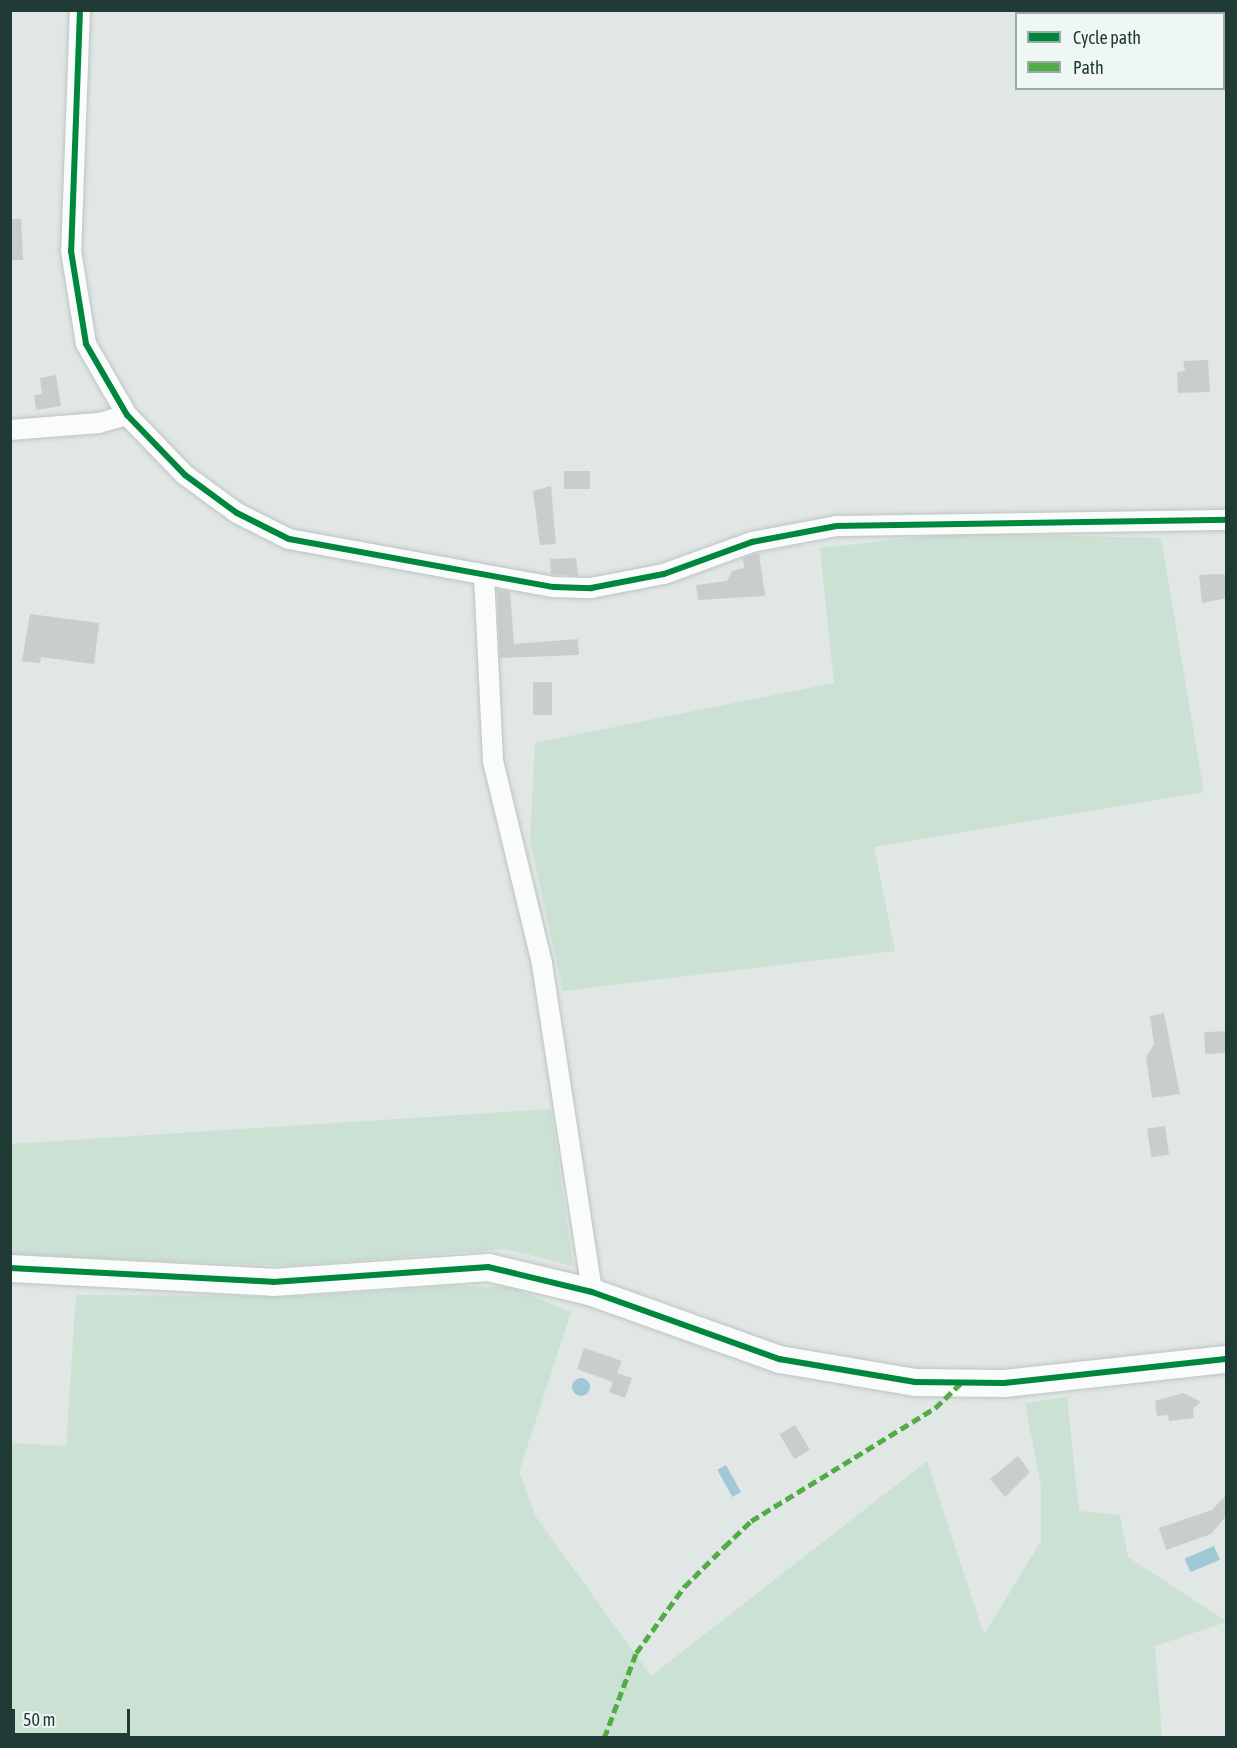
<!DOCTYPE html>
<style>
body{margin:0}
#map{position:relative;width:1237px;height:1748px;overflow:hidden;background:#e1e7e5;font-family:"Asap Condensed",sans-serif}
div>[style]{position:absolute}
.green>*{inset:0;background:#cae1d4}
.water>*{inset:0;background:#a1c8d7;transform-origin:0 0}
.round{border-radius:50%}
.building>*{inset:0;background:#c9cecd;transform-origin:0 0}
.roads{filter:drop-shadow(0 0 2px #bec4c2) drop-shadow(0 0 2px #bec4c2)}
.street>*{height:20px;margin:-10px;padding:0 10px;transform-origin:10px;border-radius:10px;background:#fafbfb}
.secondary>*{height:27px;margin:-13.5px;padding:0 13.5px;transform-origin:13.5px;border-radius:13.5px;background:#fafbfb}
.quiet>*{height:4.5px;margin-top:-2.25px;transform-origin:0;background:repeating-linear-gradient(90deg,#52ac45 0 9px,transparent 0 13.5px)}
.cycleway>*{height:6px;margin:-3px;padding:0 3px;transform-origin:3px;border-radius:3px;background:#00873e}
span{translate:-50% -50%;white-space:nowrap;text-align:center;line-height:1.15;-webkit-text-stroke:4.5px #eff7f4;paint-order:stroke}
.frame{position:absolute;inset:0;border:12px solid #203a36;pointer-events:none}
.legend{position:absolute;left:1015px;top:12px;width:210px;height:78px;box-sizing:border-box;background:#eff7f4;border:2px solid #9caba8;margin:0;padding:8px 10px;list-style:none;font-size:18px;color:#203a36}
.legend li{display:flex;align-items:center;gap:12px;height:30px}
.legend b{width:30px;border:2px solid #9caba8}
.scale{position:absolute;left:12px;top:1709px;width:118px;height:27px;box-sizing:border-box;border:3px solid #203a36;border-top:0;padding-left:8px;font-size:18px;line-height:21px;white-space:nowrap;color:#203a36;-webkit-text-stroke:4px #eff7f4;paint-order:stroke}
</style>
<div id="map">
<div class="green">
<div style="clip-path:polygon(956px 533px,1161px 538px,1204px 792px,874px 847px,895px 951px,563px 991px,530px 840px,535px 743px,834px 683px,820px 548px)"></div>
<div style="clip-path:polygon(551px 1109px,573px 1266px,506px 1249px,289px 1266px,11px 1255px,11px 1144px)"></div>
<div style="clip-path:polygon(450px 1286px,510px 1287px,571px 1312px,519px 1472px,536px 1517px,651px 1676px,927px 1461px,984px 1635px,1041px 1541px,1041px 1487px,1025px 1403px,1067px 1397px,1079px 1511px,1120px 1515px,1128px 1557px,1226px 1621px,1226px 1622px,1155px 1646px,1162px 1737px,11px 1737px,11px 1443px,66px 1446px,76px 1295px,304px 1296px)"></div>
</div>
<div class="water">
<div class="round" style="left:572px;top:1378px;width:18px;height:18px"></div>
<div style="left:726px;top:1465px;width:31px;height:10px;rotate:61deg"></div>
<div style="left:1214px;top:1546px;width:15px;height:32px;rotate:67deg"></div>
</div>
<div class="building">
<div style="clip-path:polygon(10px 219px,21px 219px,23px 260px,10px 260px)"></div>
<div style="clip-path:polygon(1208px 360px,1210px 392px,1178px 393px,1177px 372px,1185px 371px,1183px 361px)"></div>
<div style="clip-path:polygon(56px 375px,61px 406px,36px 410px,34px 395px,42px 394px,40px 378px)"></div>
<div style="left:590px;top:471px;width:18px;height:26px;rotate:90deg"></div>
<div style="clip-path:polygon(551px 486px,556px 544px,540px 545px,533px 491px)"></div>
<div style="clip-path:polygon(759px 553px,765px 596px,698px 600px,696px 585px,727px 581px,732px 571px,744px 568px,743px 558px)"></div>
<div style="clip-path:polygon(576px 558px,578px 576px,551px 574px,550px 559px)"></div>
<div style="clip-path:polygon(1216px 574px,1227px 575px,1227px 598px,1202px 603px,1199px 575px)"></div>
<div style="clip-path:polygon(497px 590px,510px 591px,514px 644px,578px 639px,579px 655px,500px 658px)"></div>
<div style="clip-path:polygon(30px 614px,99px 623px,94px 664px,41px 657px,40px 663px,22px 661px)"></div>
<div style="left:533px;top:682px;width:19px;height:33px"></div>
<div style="clip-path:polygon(1164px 1013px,1180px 1094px,1152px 1098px,1146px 1057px,1154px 1044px,1150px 1016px)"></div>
<div style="left:1226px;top:1031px;width:22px;height:22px;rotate:87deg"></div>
<div style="left:1165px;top:1126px;width:29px;height:18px;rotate:82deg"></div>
<div style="clip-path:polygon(584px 1348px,622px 1361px,617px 1373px,632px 1378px,625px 1398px,609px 1392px,613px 1382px,577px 1369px)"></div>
<div style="clip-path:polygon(1183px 1393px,1201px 1402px,1193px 1408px,1194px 1418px,1169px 1421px,1168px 1415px,1157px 1416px,1155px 1401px)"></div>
<div style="left:795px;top:1425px;width:29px;height:18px;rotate:59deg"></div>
<div style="clip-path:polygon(1018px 1456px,1030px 1472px,1005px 1497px,990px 1479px)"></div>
<div style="clip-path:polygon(1227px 1494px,1227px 1515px,1211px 1534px,1166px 1550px,1159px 1528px,1212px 1510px)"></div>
</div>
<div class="roads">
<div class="street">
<div style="left:80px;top:10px;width:241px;rotate:92.1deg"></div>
<div style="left:71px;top:251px;width:94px;rotate:80.8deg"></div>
<div style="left:86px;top:344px;width:82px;rotate:60deg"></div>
<div style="left:127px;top:415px;width:83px;rotate:46deg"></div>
<div style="left:185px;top:475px;width:64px;rotate:36.2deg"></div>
<div style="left:237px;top:513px;width:58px;rotate:26.6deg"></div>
<div style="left:289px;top:539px;width:269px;rotate:10.3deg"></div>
<div style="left:554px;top:587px;width:37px;rotate:2deg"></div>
<div style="left:591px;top:588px;width:74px;rotate:-10.9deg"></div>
<div style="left:664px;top:574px;width:94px;rotate:-20deg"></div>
<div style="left:752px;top:542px;width:86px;rotate:-10.7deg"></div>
<div style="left:837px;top:526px;width:389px;rotate:-0.9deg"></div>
<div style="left:10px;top:430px;width:89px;rotate:-4.5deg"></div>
<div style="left:99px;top:423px;width:29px;rotate:-16deg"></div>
<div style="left:484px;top:576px;width:185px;rotate:87.2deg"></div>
<div style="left:493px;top:761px;width:209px;rotate:76.4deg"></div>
<div style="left:542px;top:964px;width:332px;rotate:81.3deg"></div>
</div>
<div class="secondary">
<div style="left:10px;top:1268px;width:263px;rotate:3deg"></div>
<div style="left:273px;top:1282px;width:216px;rotate:-4deg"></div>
<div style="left:488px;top:1267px;width:107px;rotate:13.5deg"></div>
<div style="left:592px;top:1292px;width:199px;rotate:19.7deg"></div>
<div style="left:779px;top:1359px;width:138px;rotate:9.6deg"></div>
<div style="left:915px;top:1382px;width:89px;rotate:0.6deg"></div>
<div style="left:1004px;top:1383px;width:223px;rotate:-6.2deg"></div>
</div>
</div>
<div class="quiet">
<div style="left:604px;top:1738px;width:91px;rotate:-69.4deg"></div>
<div style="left:636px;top:1653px;width:82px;rotate:-54deg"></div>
<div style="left:684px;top:1587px;width:57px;rotate:-45deg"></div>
<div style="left:724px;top:1547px;width:37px;rotate:-44deg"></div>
<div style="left:751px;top:1521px;width:216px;rotate:-31.6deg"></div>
<div style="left:935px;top:1408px;width:35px;rotate:-44deg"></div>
</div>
<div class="cycleway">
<div style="left:80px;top:10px;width:241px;rotate:92.1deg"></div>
<div style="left:71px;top:251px;width:94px;rotate:80.8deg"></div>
<div style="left:86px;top:344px;width:82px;rotate:60deg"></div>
<div style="left:127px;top:415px;width:83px;rotate:46deg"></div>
<div style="left:185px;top:475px;width:64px;rotate:36.2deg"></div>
<div style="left:237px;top:513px;width:58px;rotate:26.6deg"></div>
<div style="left:289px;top:539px;width:269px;rotate:10.3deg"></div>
<div style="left:554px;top:587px;width:37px;rotate:2deg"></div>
<div style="left:591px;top:588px;width:74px;rotate:-10.9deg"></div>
<div style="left:664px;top:574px;width:94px;rotate:-20deg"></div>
<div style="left:752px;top:542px;width:86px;rotate:-10.7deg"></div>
<div style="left:837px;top:526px;width:389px;rotate:-0.9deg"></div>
<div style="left:10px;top:1268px;width:263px;rotate:3deg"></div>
<div style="left:273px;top:1282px;width:216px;rotate:-4deg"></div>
<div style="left:488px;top:1267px;width:107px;rotate:13.5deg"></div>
<div style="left:592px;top:1292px;width:199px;rotate:19.7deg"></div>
<div style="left:779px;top:1359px;width:138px;rotate:9.6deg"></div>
<div style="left:915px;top:1382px;width:89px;rotate:0.6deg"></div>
<div style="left:1004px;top:1383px;width:223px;rotate:-6.2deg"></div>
</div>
<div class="frame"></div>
<ul class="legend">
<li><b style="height:8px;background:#00873e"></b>Cycle path</li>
<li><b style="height:8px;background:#52ac45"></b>Path</li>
</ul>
<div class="scale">50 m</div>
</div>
